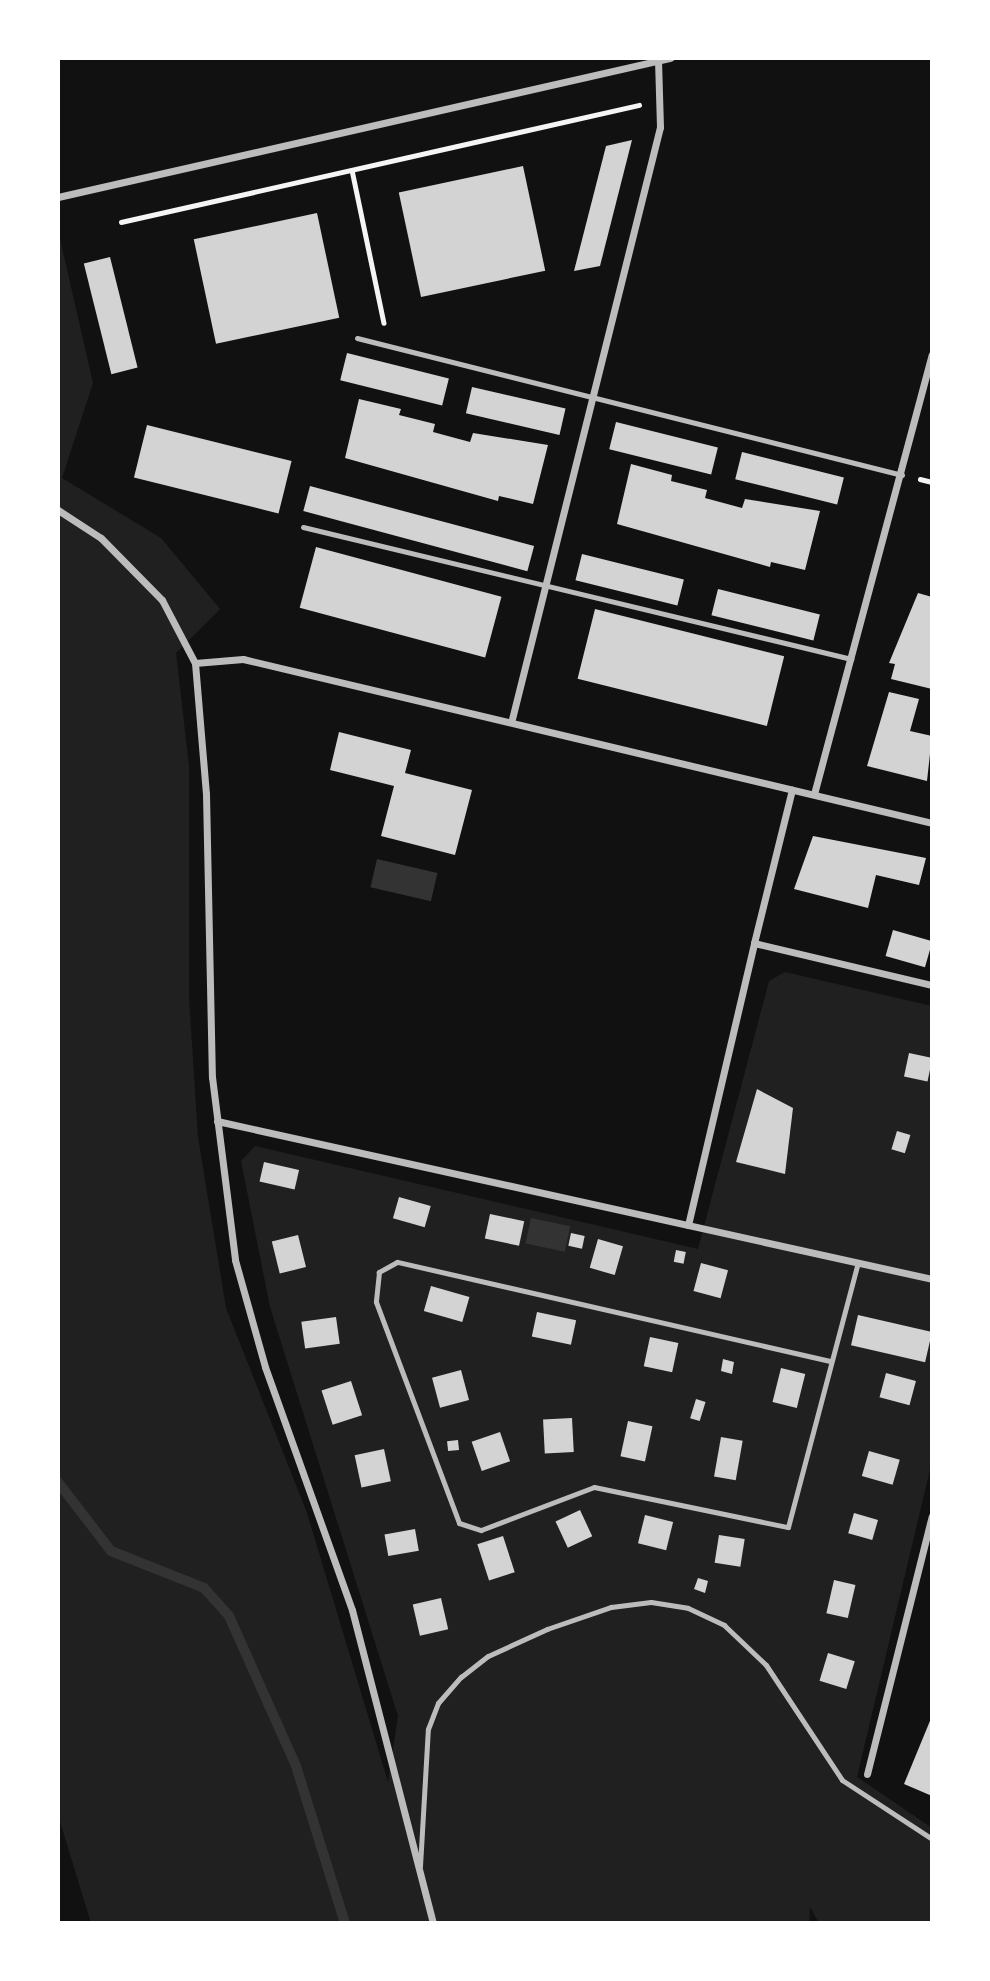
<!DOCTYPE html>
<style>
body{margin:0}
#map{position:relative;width:990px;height:1981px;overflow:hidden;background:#111;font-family:"DejaVu Sans",sans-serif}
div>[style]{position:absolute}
.green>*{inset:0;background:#202020}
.water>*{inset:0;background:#333;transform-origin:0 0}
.stream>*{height:10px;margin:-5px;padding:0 5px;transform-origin:5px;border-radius:5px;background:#333}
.building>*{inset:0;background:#d3d3d3;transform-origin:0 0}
.path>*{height:4.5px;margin:-2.25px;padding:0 2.25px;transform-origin:2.25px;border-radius:2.25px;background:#f5f5f5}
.service>*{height:5px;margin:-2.5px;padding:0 2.5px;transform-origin:2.5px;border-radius:2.5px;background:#bcbcbc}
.minor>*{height:7px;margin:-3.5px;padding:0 3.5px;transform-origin:3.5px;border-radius:3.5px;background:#bcbcbc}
span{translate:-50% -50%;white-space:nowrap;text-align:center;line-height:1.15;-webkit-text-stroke:5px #fff;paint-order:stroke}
.frame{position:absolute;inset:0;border:60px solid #fff;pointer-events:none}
</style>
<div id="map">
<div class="green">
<div style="clip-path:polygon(58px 230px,93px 383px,62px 478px,161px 538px,220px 609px,176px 653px,189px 766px,189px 998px,198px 1137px,226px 1308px,307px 1513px,388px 1782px,398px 1716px,270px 1307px,241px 1161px,255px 1146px,698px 1249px,769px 981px,785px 972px,932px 1006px,932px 1461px,857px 1777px,932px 1828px,932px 1923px,819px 1923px,810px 1907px,809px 1923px,91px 1923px,58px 1815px)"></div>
</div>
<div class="water">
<div style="left:377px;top:859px;width:62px;height:29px;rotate:13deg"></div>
<div style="left:531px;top:1218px;width:40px;height:26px;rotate:12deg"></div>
</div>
<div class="stream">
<div style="left:58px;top:1482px;width:87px;rotate:52.5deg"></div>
<div style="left:111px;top:1551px;width:100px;rotate:21.7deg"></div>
<div style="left:204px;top:1588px;width:38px;rotate:48deg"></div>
<div style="left:229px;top:1616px;width:164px;rotate:65.9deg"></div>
<div style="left:296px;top:1766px;width:164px;rotate:72.7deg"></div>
</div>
<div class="building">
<div style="clip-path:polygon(632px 140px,600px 266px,574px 271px,606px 146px)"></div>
<div style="left:523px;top:166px;width:107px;height:127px;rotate:78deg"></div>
<div style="left:317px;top:213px;width:107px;height:126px;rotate:78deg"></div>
<div style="left:110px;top:257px;width:114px;height:27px;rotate:76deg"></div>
<div style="left:347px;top:353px;width:105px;height:28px;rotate:14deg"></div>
<div style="left:472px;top:387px;width:96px;height:27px;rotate:13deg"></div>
<div style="clip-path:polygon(359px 399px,401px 409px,399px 415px,435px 424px,433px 432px,470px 442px,473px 433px,548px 445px,533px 504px,499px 496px,498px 501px,345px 458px)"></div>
<div style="left:616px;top:422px;width:105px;height:28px;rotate:14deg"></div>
<div style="left:147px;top:425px;width:149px;height:54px;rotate:14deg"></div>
<div style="left:742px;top:452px;width:105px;height:28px;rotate:14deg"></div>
<div style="clip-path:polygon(631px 464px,672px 475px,671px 481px,707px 490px,705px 498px,742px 508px,745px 499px,820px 511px,805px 570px,771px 562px,770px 567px,617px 524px)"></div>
<div style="left:310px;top:486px;width:232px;height:26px;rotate:15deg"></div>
<div style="left:316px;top:547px;width:192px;height:63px;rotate:15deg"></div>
<div style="left:582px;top:554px;width:105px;height:27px;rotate:14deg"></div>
<div style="left:718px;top:589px;width:105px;height:27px;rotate:14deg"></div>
<div style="clip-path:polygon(918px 593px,932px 597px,932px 689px,891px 679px,895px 664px,889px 663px)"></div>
<div style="left:595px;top:609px;width:195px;height:72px;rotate:14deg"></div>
<div style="clip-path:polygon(889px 692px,919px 699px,910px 731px,932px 736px,927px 781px,867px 766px)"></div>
<div style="clip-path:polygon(339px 732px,411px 750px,405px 773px,472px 790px,455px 855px,381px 836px,394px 786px,330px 770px)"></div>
<div style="clip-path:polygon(813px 836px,926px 858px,919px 885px,876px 875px,868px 908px,794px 889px)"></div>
<div style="left:893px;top:930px;width:41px;height:27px;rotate:16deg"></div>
<div style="left:909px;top:1053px;width:24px;height:24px;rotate:12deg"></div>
<div style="clip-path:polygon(757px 1089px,793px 1108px,785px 1174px,736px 1162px)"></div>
<div style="left:897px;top:1131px;width:14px;height:19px;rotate:17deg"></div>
<div style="left:264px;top:1162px;width:36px;height:20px;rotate:13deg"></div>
<div style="left:399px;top:1197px;width:33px;height:22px;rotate:16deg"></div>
<div style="left:490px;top:1214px;width:35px;height:25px;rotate:12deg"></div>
<div style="left:571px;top:1233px;width:14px;height:13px;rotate:12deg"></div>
<div style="left:298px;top:1235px;width:33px;height:27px;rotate:76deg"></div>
<div style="left:598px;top:1239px;width:26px;height:30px;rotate:16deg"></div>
<div style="left:676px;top:1250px;width:10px;height:12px;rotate:11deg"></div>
<div style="left:701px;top:1263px;width:28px;height:29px;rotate:15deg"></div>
<div style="left:431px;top:1286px;width:40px;height:26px;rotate:16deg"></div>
<div style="left:537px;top:1312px;width:40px;height:25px;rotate:12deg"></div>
<div style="left:858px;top:1315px;width:76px;height:31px;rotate:13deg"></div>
<div style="left:336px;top:1317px;width:27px;height:35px;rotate:82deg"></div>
<div style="left:650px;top:1337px;width:29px;height:30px;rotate:12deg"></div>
<div style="clip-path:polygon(723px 1359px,734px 1362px,732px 1374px,721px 1371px)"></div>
<div style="left:781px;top:1368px;width:25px;height:35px;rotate:14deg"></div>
<div style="left:461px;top:1370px;width:31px;height:30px;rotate:75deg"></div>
<div style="left:886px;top:1373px;width:31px;height:25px;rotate:15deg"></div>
<div style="left:351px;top:1381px;width:36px;height:31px;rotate:72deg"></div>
<div style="left:696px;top:1399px;width:10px;height:20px;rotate:17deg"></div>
<div style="left:572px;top:1418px;width:34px;height:29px;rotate:87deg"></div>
<div style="left:628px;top:1421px;width:25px;height:36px;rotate:12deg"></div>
<div style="left:500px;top:1432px;width:31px;height:30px;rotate:71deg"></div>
<div style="left:721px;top:1437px;width:22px;height:40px;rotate:10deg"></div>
<div style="left:458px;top:1440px;width:10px;height:11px;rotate:84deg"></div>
<div style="left:384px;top:1449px;width:33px;height:30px;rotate:78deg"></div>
<div style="left:869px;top:1451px;width:32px;height:26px;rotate:16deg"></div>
<div style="left:580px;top:1510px;width:29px;height:27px;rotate:65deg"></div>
<div style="left:854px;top:1513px;width:25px;height:21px;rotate:16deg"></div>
<div style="left:645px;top:1515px;width:29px;height:29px;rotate:14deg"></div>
<div style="left:415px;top:1529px;width:22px;height:31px;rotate:80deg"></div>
<div style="left:719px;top:1535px;width:26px;height:28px;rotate:9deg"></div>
<div style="left:503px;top:1536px;width:38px;height:27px;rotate:72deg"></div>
<div style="clip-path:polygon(698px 1578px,708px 1581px,705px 1593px,694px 1589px)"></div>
<div style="left:834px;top:1580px;width:22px;height:34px;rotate:13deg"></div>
<div style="left:441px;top:1598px;width:32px;height:29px;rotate:77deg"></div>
<div style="left:828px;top:1653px;width:28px;height:29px;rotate:17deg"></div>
<div style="clip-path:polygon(932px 1716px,932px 1796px,904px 1784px)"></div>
</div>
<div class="path">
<div style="left:352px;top:170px;width:156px;rotate:78.2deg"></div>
<div style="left:121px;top:222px;width:531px;rotate:-12.73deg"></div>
<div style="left:920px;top:479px;width:12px;rotate:14deg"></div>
</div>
<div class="service">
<div style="left:357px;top:338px;width:562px;rotate:14.11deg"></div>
<div style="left:303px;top:527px;width:564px;rotate:13.54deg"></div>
<div style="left:830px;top:1361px;width:444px;rotate:-167.1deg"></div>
<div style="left:397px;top:1262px;width:21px;rotate:151deg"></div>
<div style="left:379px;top:1272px;width:30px;rotate:96deg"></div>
<div style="left:376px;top:1302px;width:236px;rotate:69.4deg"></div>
<div style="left:459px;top:1523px;width:23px;rotate:18deg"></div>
<div style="left:481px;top:1530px;width:121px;rotate:-20.8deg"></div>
<div style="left:594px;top:1487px;width:198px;rotate:11.7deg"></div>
<div style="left:788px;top:1527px;width:274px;rotate:-75.2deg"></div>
<div style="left:420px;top:1866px;width:137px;rotate:-86.7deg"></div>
<div style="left:428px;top:1729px;width:28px;rotate:-69deg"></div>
<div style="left:438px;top:1703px;width:35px;rotate:-49deg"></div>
<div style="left:461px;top:1677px;width:34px;rotate:-38deg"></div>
<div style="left:488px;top:1656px;width:65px;rotate:-24.6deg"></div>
<div style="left:547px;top:1629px;width:68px;rotate:-19deg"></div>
<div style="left:611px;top:1607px;width:40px;rotate:-7.1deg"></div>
<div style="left:651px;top:1602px;width:37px;rotate:9deg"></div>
<div style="left:688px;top:1608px;width:40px;rotate:25deg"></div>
<div style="left:724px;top:1625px;width:58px;rotate:43.6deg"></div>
<div style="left:766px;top:1665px;width:138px;rotate:56.5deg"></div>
<div style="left:842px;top:1780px;width:108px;rotate:33.2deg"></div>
</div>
<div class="minor">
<div style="left:58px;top:197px;width:628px;rotate:-12.8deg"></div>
<div style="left:58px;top:510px;width:51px;rotate:33.1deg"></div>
<div style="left:101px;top:538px;width:87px;rotate:45.5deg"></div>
<div style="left:162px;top:600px;width:71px;rotate:62.4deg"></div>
<div style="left:195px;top:663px;width:131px;rotate:85.2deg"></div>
<div style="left:206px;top:794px;width:283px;rotate:88.8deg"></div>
<div style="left:212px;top:1077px;width:184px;rotate:82.8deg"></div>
<div style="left:235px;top:1260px;width:111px;rotate:74.3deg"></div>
<div style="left:265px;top:1367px;width:258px;rotate:70.3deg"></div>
<div style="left:352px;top:1610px;width:323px;rotate:75.5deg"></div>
<div style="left:195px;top:663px;width:48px;rotate:-4.8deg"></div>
<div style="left:243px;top:659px;width:708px;rotate:13.39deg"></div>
<div style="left:512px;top:719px;width:610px;rotate:-75.96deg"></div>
<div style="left:660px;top:127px;width:67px;rotate:-91.7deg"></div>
<div style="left:814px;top:794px;width:455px;rotate:-75deg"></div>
<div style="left:754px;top:943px;width:158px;rotate:-76.1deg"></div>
<div style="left:217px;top:1121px;width:732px;rotate:12.46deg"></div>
<div style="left:688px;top:1225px;width:290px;rotate:-76.8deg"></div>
<div style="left:754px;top:943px;width:183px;rotate:13.3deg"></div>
<div style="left:867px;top:1774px;width:266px;rotate:-75.9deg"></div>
</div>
<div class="frame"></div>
</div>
